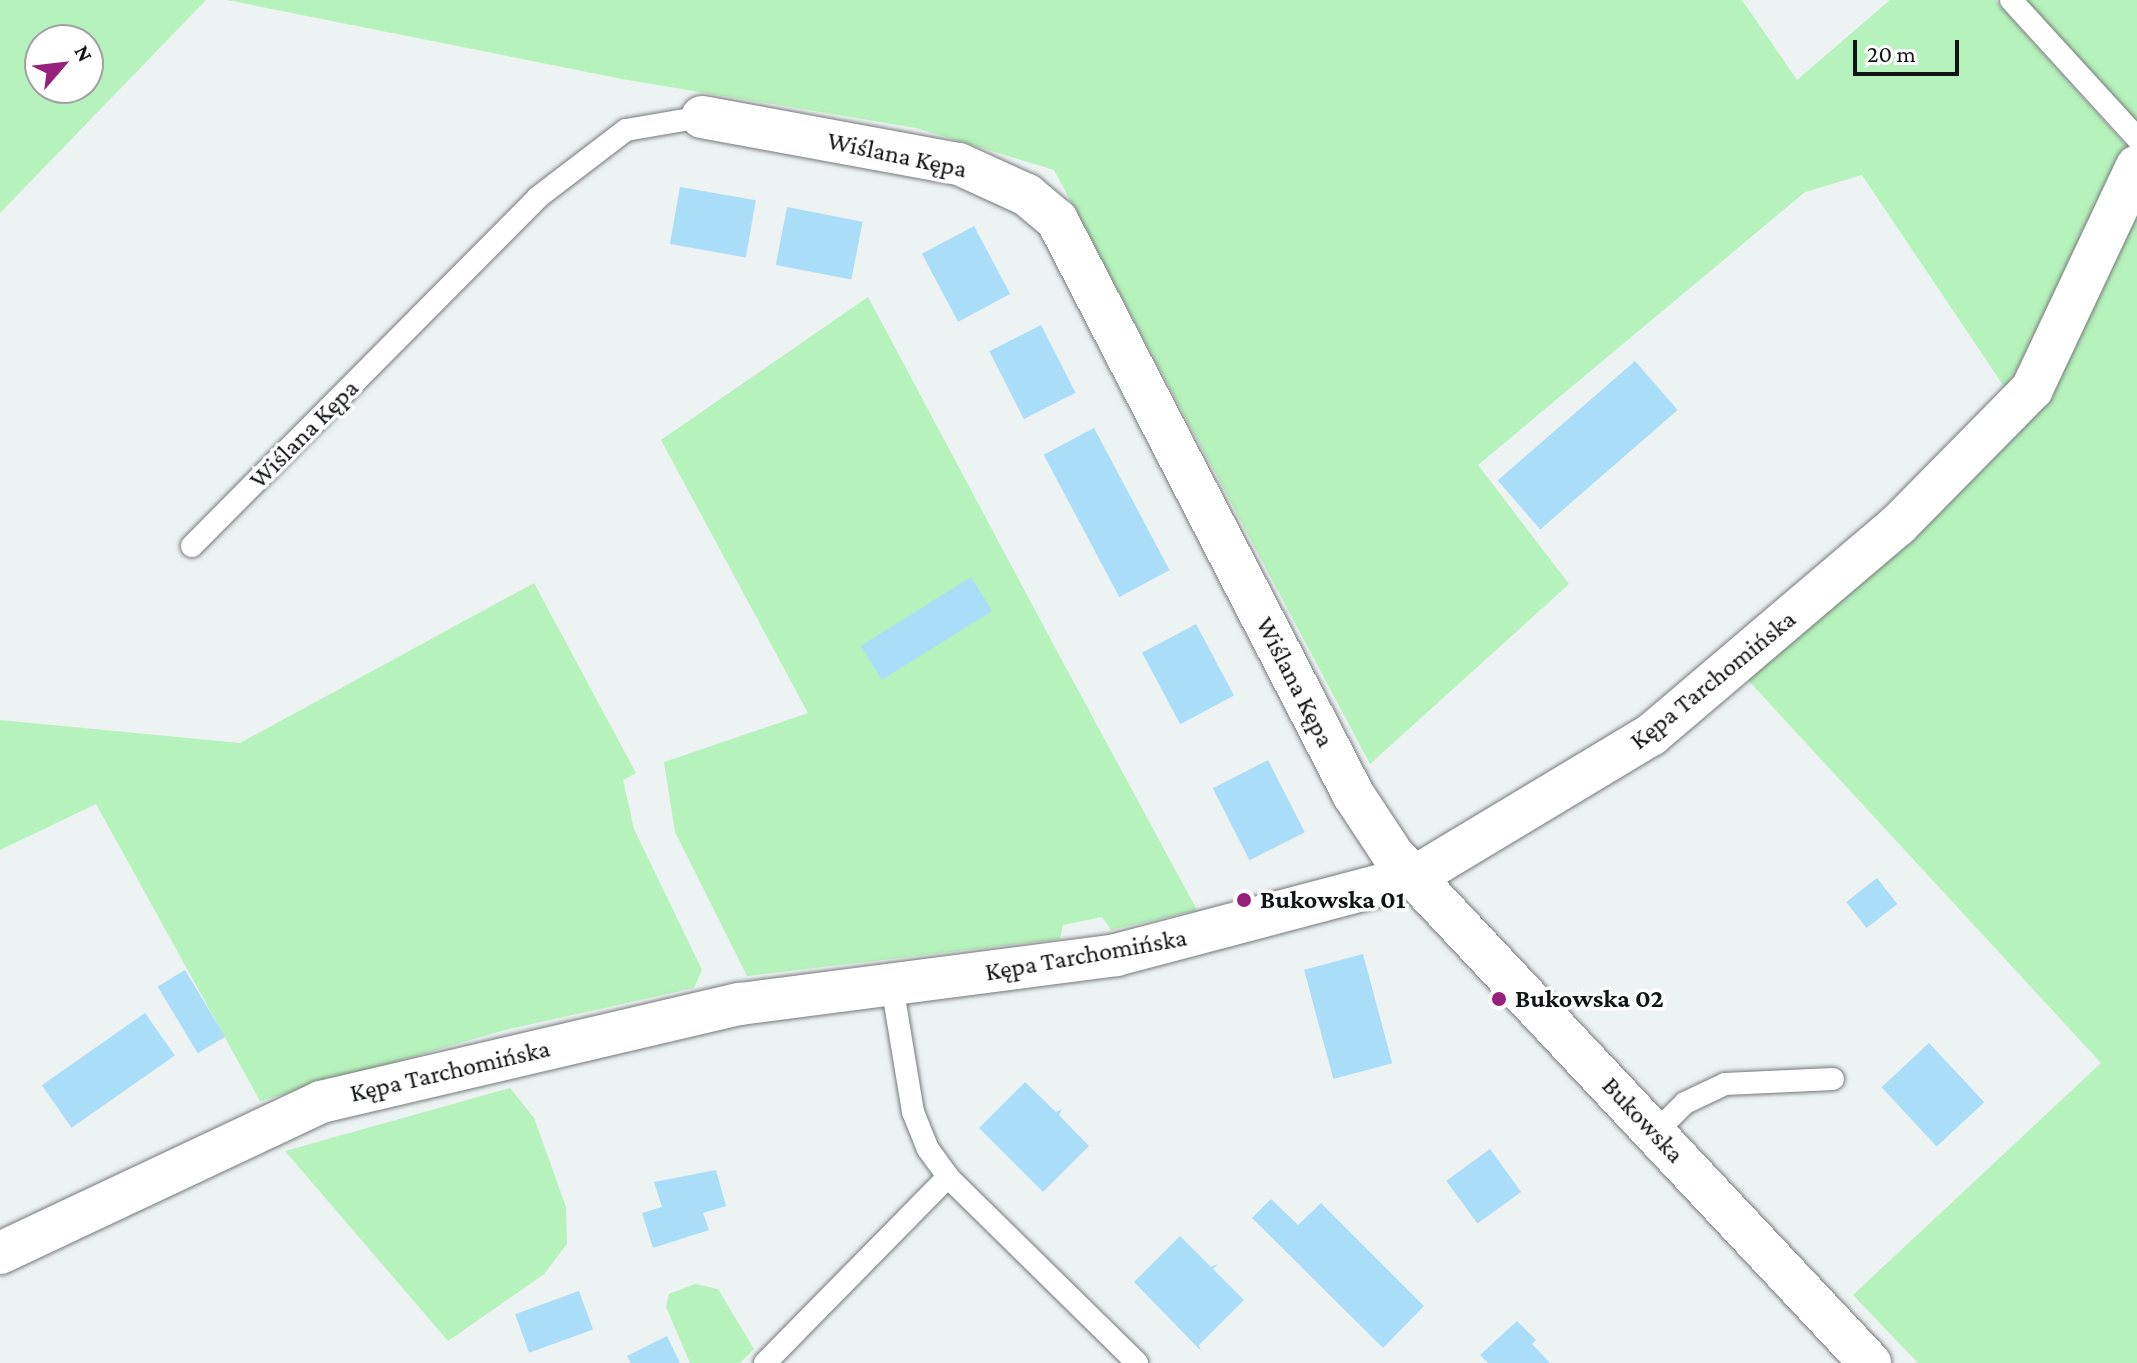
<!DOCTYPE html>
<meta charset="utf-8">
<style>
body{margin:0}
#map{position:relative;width:2137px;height:1363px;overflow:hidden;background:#edf2f3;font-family:"Crimson Pro",serif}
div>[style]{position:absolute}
.green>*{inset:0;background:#b6f2bc}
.building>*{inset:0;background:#aadef8;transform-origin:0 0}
.roads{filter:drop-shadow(0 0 2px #757979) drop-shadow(0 0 2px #757979)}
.lane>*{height:22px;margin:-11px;padding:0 11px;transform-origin:11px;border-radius:11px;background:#fff}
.street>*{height:42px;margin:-21px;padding:0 21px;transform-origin:21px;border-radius:21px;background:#fff}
.dots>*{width:22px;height:22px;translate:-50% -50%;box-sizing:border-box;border:4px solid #fff;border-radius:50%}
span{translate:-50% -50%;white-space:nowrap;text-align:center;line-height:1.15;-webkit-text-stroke:7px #fff;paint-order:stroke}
.street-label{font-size:26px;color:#121314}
.poi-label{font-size:26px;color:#121314;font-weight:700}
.left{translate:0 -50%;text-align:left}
.north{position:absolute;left:24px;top:24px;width:80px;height:80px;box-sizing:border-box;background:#fff;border:2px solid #a0a1a1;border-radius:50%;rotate:62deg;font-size:22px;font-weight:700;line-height:32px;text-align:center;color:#121314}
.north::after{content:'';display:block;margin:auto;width:28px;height:36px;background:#96207c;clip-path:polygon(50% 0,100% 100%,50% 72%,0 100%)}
.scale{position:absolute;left:1853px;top:40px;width:106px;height:36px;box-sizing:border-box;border:4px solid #121314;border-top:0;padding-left:10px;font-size:24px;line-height:28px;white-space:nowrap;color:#121314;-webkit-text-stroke:6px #fff;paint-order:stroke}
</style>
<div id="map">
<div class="green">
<div style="clip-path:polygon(evenodd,0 0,206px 0,0 213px,0 0,40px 40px,88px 40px,88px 88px,40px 88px,40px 40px)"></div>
<div style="clip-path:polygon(227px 0,1742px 0,1797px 80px,1890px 0,1995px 0,2131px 151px,2046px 325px,2005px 388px,1862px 175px,1805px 192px,1478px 465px,1569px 584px,1370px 764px,1054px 170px,916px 128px,622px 79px)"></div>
<div style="clip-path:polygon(2025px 0,2137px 0,2137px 127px)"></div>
<div style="clip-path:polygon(2137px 212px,2137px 1363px,1918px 1363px,1853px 1295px,2101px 1063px,1746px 678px,1893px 552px)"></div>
<div style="clip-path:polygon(868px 297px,1059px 655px,1197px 910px,1111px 930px,1102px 917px,1063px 925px,1060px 939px,747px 976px,675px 832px,664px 762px,808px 713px,661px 440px)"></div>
<div style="clip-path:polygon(534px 583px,636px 773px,623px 780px,634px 829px,702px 970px,694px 988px,505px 1030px,260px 1101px,96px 804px,0 850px,0 720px,240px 743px)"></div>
<div style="clip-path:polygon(510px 1088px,534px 1118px,566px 1207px,567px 1244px,544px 1274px,448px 1341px,285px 1151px)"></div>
<div style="clip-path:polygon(695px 1284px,718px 1289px,754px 1349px,740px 1363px,690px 1363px,666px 1307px,669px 1294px)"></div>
</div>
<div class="building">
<div style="left:680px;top:187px;width:77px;height:58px;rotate:10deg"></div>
<div style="left:787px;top:207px;width:77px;height:59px;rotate:11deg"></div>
<div style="left:974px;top:226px;width:77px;height:59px;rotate:62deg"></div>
<div style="left:1041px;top:325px;width:76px;height:58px;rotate:63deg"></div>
<div style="left:1635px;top:361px;width:65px;height:182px;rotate:49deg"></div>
<div style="left:1094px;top:428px;width:161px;height:57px;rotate:62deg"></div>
<div style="left:971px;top:577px;width:40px;height:130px;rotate:58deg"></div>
<div style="left:1196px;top:624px;width:81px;height:61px;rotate:62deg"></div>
<div style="left:1268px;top:760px;width:81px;height:62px;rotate:63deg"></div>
<div style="left:1877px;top:878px;width:33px;height:39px;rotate:52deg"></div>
<div style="left:1363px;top:954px;width:113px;height:61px;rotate:75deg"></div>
<div style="left:185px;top:970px;width:78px;height:32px;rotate:59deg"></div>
<div style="left:145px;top:1013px;width:52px;height:126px;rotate:55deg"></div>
<div style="left:1929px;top:1043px;width:81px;height:65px;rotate:47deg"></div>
<div style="clip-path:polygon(1025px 1082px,1056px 1112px,1062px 1109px,1059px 1115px,1089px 1146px,1043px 1192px,979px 1128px)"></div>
<div style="left:1490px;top:1149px;width:53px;height:54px;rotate:54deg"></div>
<div style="clip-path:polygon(716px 1170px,726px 1206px,703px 1213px,709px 1230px,653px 1248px,642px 1213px,662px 1207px,654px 1182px)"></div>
<div style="clip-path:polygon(1271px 1199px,1298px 1225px,1321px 1203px,1424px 1306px,1383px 1348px,1252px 1218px)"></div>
<div style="clip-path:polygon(1180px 1236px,1211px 1267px,1218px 1264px,1213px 1269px,1244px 1300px,1199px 1345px,1201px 1351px,1134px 1282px)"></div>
<div style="left:579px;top:1291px;width:41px;height:68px;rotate:70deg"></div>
<div style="clip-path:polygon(1517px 1321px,1536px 1340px,1532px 1344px,1550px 1363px,1488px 1363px,1480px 1355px)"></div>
<div style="clip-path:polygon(667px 1336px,680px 1363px,631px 1363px,627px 1356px)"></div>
</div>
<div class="roads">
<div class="lane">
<div style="left:2011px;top:0;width:187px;rotate:47.6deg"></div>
<div style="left:192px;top:546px;width:490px;rotate:-45.2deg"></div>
<div style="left:537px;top:198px;width:112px;rotate:-37.4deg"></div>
<div style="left:626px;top:130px;width:77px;rotate:-9.7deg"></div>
<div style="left:892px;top:985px;width:129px;rotate:80.6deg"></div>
<div style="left:913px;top:1112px;width:40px;rotate:68deg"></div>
<div style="left:928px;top:1149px;width:34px;rotate:54deg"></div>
<div style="left:948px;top:1177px;width:265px;rotate:44.5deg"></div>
<div style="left:1655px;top:1133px;width:42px;rotate:-45deg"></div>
<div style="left:1685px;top:1103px;width:44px;rotate:-25.4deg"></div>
<div style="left:1725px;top:1084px;width:108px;rotate:-2.7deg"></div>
<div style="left:765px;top:1363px;width:261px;rotate:-45.5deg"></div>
</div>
<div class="street">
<div style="left:702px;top:117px;width:261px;rotate:10.4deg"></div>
<div style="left:959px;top:164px;width:75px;rotate:24.5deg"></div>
<div style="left:1027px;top:195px;width:39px;rotate:40deg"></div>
<div style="left:1057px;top:220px;width:646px;rotate:62.72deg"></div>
<div style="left:1353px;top:794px;width:73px;rotate:56.7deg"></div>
<div style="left:1393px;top:855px;width:697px;rotate:46.8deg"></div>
<div style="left:0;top:1253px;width:355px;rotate:-25.2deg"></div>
<div style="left:321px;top:1102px;width:430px;rotate:-13.2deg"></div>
<div style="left:740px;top:1004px;width:379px;rotate:-7.4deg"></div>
<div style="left:1116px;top:955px;width:310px;rotate:-14.8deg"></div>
<div style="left:1416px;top:876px;width:274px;rotate:-31deg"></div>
<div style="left:1651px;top:735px;width:324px;rotate:-40.4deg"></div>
<div style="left:1898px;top:525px;width:191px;rotate:-45.4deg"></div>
<div style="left:2032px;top:389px;width:246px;rotate:-64.8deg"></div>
</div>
</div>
<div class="dots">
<div style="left:1244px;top:900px;background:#96207c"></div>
<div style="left:1499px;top:999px;background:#96207c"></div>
</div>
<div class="street-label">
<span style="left:897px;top:155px;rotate:12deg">Wiślana Kępa</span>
<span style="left:304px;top:434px;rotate:-45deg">Wiślana Kępa</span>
<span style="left:1713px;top:680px;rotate:-39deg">Kępa Tarchomińska</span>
<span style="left:1295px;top:682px;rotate:63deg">Wiślana Kępa</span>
<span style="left:1086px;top:955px;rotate:-10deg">Kępa Tarchomińska</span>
<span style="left:450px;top:1071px;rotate:-13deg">Kępa Tarchomińska</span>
<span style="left:1643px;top:1120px;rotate:47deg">Bukowska</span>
</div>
<div class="poi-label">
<span class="left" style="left:1260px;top:900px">Bukowska 01</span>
<span class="left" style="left:1515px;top:999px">Bukowska 02</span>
</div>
<div class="north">N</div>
<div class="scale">20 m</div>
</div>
